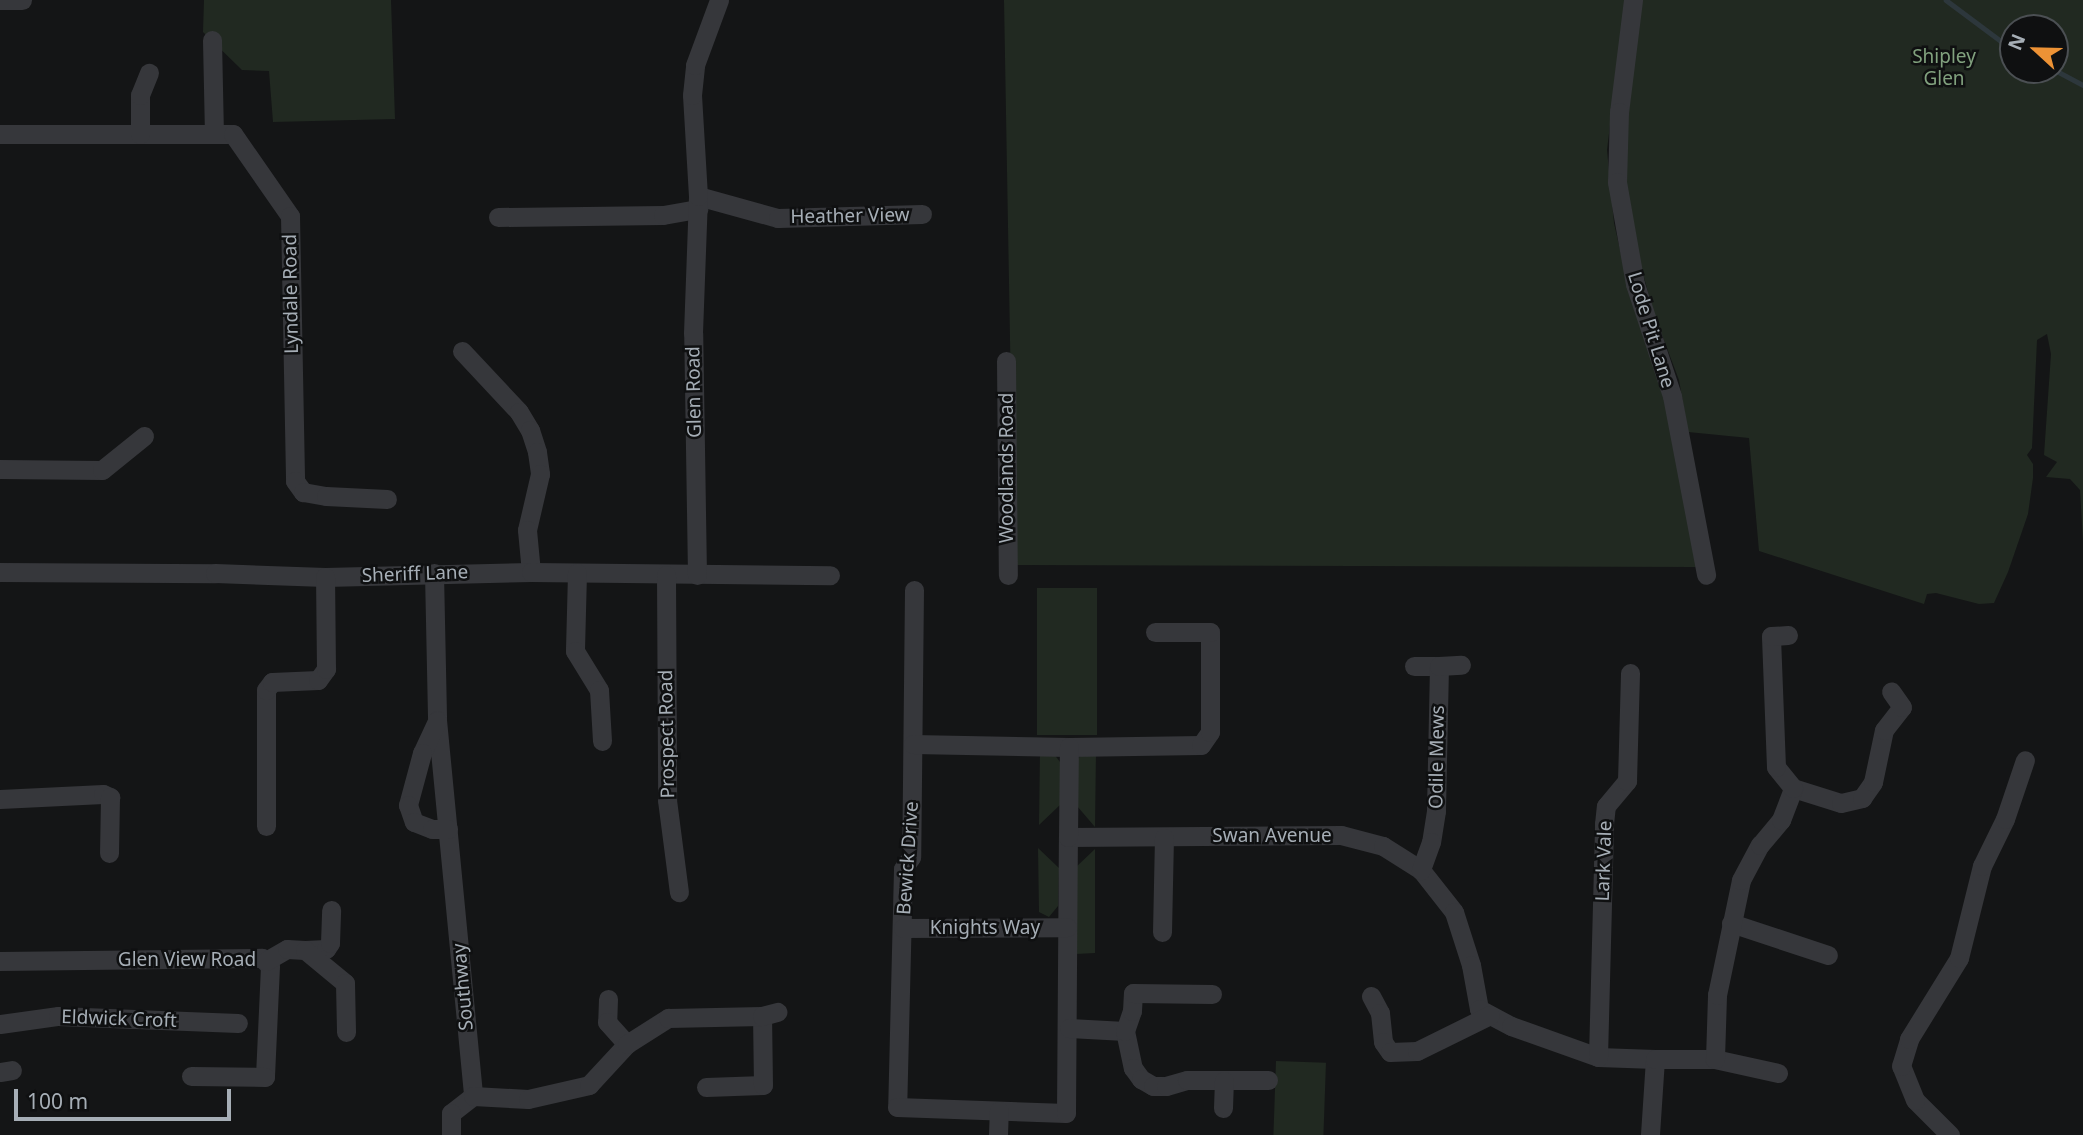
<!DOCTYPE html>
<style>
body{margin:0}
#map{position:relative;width:2083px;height:1135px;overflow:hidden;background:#141516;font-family:"Noto Sans",sans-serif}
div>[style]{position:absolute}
.green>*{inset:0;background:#212921;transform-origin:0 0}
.stream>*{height:4.5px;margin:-2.25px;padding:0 2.25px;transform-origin:2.25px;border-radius:2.25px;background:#2d373c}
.minor>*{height:19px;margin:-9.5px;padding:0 9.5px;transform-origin:9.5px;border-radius:9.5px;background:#36373b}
span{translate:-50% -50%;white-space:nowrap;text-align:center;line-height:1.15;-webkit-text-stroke:5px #0f1011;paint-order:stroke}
.park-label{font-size:19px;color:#81a17e}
.street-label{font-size:19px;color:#a6aeb6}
.north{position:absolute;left:1999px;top:14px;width:70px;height:70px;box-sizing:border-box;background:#0f1011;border:2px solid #4b4f53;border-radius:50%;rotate:292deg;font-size:19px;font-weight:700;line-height:28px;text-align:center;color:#a6aeb6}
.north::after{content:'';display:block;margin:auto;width:24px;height:32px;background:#ed9235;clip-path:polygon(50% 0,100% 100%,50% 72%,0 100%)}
.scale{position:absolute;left:14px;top:1089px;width:217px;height:32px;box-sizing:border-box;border:4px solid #a6aeb6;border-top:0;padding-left:9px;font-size:21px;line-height:24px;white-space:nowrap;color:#a6aeb6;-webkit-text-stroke:5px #0f1011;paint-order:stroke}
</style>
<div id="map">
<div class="green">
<div style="clip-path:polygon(204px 0,391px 0,395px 119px,273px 122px,269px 71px,242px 70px,203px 32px)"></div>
<div style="clip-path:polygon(1004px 0,1625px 0,1607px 150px,1614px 223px,1630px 294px,1664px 394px,1696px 567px,1014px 565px)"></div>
<div style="clip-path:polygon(evenodd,1639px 0,2083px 0,2083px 542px,2080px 490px,2070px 479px,2046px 477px,2057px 462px,2044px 455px,2051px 354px,2047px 334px,2037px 340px,2032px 448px,2027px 455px,2033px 464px,2033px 478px,2028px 514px,2008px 572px,1994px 603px,1979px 604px,1936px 593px,1927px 594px,1924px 604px,1759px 551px,1749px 438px,1688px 432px,1679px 380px,1654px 314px,1629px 222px,1623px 174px,1639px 0,2013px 28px,2055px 28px,2055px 70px,2013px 70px,2013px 28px)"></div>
<div style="left:1097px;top:588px;width:147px;height:60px;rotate:90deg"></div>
<div style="clip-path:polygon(1040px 752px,1054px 754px,1060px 762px,1060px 805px,1039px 825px)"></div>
<div style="clip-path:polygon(1086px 752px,1096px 752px,1095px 827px,1077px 806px,1077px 759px)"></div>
<div style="clip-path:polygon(1038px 848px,1059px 868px,1058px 906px,1049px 917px,1039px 912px)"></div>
<div style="clip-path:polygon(1095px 849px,1095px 953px,1076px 954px,1075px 868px)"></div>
<div style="left:1276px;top:1061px;width:50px;height:74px;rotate:2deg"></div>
</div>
<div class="stream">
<div style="left:1946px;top:0;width:84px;rotate:36.7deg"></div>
<div style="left:2055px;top:70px;width:32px;rotate:28deg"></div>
</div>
<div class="minor">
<div style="left:0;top:0;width:22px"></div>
<div style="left:1633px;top:0;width:113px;rotate:97.1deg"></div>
<div style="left:1619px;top:112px;width:70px;rotate:91.6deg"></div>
<div style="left:1617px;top:182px;width:104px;rotate:80deg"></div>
<div style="left:1635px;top:284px;width:118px;rotate:71.7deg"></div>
<div style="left:1672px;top:396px;width:182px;rotate:79.2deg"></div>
<div style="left:212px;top:40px;width:94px;rotate:88.8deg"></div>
<div style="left:0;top:134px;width:233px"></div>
<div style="left:233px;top:134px;width:100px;rotate:55.2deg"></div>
<div style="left:290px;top:216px;width:265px;rotate:88.9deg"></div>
<div style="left:295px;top:481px;width:14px;rotate:54deg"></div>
<div style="left:303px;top:492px;width:23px;rotate:10deg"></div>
<div style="left:326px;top:496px;width:61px;rotate:2.8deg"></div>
<div style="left:140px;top:134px;width:39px;rotate:-90deg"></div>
<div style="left:140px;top:95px;width:24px;rotate:-68deg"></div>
<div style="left:698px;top:196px;width:83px;rotate:15.4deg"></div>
<div style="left:778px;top:218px;width:144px;rotate:-1.6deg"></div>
<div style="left:498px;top:217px;width:165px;rotate:-0.7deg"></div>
<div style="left:663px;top:215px;width:36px;rotate:-10deg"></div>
<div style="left:462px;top:351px;width:83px;rotate:46.9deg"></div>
<div style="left:519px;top:412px;width:21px;rotate:59deg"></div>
<div style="left:530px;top:430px;width:23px;rotate:72deg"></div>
<div style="left:537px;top:452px;width:22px;rotate:82deg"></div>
<div style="left:540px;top:474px;width:57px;rotate:103.1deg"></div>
<div style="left:527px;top:530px;width:42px;rotate:84.6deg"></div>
<div style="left:1006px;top:361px;width:214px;rotate:89.5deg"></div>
<div style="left:0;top:469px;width:102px;rotate:0.6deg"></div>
<div style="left:102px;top:470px;width:54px;rotate:-39deg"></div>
<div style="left:0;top:572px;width:215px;rotate:0.3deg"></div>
<div style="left:215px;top:573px;width:110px;rotate:2.1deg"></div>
<div style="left:325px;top:577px;width:206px;rotate:-1.4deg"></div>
<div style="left:531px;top:572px;width:299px;rotate:0.6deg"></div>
<div style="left:434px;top:573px;width:147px;rotate:88.8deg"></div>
<div style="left:437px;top:720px;width:378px;rotate:84.5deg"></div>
<div style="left:473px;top:1096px;width:28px;rotate:142deg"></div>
<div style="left:451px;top:1113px;width:22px;rotate:90deg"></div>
<div style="left:577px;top:573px;width:78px;rotate:91.5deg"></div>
<div style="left:575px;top:651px;width:46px;rotate:58.4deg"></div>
<div style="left:599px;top:690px;width:51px;rotate:86.6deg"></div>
<div style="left:666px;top:575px;width:225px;rotate:89.7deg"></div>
<div style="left:667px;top:800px;width:93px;rotate:82.6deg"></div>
<div style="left:697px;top:575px;width:242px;rotate:-90.9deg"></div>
<div style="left:693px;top:333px;width:137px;rotate:-87.9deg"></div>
<div style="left:698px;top:196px;width:101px;rotate:-93.4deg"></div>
<div style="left:692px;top:95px;width:30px;rotate:-84deg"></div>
<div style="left:695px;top:65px;width:69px;rotate:-69.7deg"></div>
<div style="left:914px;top:590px;width:267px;rotate:90.6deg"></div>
<div style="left:911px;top:857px;width:14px;rotate:124deg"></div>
<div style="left:903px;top:869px;width:238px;rotate:91.4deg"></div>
<div style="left:897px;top:1107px;width:169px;rotate:2deg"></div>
<div style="left:1066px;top:1113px;width:276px;rotate:-89.6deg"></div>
<div style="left:1068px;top:837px;width:273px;rotate:-0.4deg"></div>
<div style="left:1341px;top:835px;width:43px;rotate:14.7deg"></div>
<div style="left:1383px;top:846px;width:45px;rotate:32.3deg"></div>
<div style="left:1421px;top:870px;width:53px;rotate:51.8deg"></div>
<div style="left:1454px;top:912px;width:56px;rotate:72.2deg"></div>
<div style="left:1471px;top:965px;width:45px;rotate:79.7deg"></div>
<div style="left:1479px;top:1009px;width:36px;rotate:28deg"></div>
<div style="left:1511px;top:1026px;width:92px;rotate:19.6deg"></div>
<div style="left:1598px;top:1057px;width:57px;rotate:2deg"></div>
<div style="left:1655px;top:1059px;width:76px;rotate:93.8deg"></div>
<div style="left:1414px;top:666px;width:25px"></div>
<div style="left:1439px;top:666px;width:145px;rotate:91.2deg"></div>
<div style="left:1436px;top:811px;width:31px;rotate:99deg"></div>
<div style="left:1431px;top:842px;width:30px;rotate:110deg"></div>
<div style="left:1439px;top:666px;width:22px;rotate:-3deg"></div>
<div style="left:437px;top:721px;width:35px;rotate:115deg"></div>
<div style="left:422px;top:753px;width:54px;rotate:105.1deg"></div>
<div style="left:408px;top:805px;width:18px;rotate:71deg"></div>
<div style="left:414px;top:822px;width:19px;rotate:21deg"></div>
<div style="left:432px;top:829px;width:16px"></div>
<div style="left:913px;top:744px;width:156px;rotate:1.1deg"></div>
<div style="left:1069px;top:747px;width:132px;rotate:-0.9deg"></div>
<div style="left:1201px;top:745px;width:16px;rotate:-55deg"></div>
<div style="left:1210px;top:732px;width:100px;rotate:-90deg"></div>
<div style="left:1210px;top:632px;width:55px;rotate:180deg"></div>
<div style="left:1793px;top:788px;width:50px;rotate:17.4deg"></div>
<div style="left:1841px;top:803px;width:22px;rotate:-13deg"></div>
<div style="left:1862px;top:798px;width:19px;rotate:-55deg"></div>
<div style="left:1873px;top:782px;width:53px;rotate:-78.1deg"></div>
<div style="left:1884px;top:730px;width:29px;rotate:-52deg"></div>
<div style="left:1902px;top:707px;width:19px;rotate:-125deg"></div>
<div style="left:0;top:799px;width:103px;rotate:-2.8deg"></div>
<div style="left:103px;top:794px;width:8px;rotate:23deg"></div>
<div style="left:110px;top:797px;width:56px;rotate:91deg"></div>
<div style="left:266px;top:826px;width:136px;rotate:-90deg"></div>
<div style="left:266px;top:690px;width:10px;rotate:-53deg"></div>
<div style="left:272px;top:682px;width:46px;rotate:-2.5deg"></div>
<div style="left:318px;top:680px;width:14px;rotate:-54deg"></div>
<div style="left:326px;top:669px;width:92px;rotate:-90.6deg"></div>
<div style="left:1068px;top:837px;width:90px;rotate:-89.4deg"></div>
<div style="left:1731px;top:923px;width:102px;rotate:18.3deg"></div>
<div style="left:903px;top:928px;width:164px;rotate:-0.3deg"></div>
<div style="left:1162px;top:932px;width:94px;rotate:-88.8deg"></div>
<div style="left:305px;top:950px;width:21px;rotate:-3deg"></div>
<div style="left:326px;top:949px;width:7px;rotate:-56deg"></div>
<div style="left:330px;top:943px;width:33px;rotate:-88deg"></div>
<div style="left:0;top:961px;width:262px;rotate:-0.7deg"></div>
<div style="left:262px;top:958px;width:11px;rotate:45deg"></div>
<div style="left:270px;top:966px;width:111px;rotate:92.6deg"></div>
<div style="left:265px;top:1077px;width:74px;rotate:-179.2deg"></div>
<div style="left:266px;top:961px;width:24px;rotate:-30deg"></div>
<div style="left:287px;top:949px;width:18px;rotate:3deg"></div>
<div style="left:305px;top:950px;width:52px;rotate:39.5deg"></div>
<div style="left:345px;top:983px;width:49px;rotate:88.8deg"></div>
<div style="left:1371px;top:996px;width:19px;rotate:62deg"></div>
<div style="left:1380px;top:1013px;width:29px;rotate:84deg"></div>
<div style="left:1383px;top:1042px;width:12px;rotate:55deg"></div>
<div style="left:1390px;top:1052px;width:27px;rotate:-2deg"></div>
<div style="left:1417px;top:1051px;width:81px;rotate:-26.3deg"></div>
<div style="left:608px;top:999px;width:23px;rotate:92deg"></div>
<div style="left:607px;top:1022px;width:30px;rotate:48deg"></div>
<div style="left:0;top:1024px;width:59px;rotate:-7.9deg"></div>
<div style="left:58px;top:1016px;width:180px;rotate:2.2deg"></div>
<div style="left:1069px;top:1028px;width:56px;rotate:3.1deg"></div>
<div style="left:1125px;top:1031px;width:38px;rotate:78deg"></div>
<div style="left:1133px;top:1068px;width:14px;rotate:54deg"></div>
<div style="left:1141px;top:1079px;width:14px;rotate:30deg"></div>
<div style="left:1153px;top:1086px;width:13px"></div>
<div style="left:1166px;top:1086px;width:22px;rotate:-16deg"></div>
<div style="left:1187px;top:1080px;width:81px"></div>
<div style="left:1125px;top:1031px;width:21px;rotate:-71deg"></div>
<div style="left:1132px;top:1011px;width:18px;rotate:-87deg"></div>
<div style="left:1133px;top:993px;width:79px;rotate:0.7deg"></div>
<div style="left:1598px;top:1057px;width:233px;rotate:-88.5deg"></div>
<div style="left:1604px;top:824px;width:18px;rotate:-84deg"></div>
<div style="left:1606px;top:806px;width:33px;rotate:-50deg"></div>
<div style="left:1627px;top:781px;width:108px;rotate:-88.4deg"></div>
<div style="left:1655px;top:1059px;width:60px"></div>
<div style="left:0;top:1072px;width:12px;rotate:-9deg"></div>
<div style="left:1778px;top:1073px;width:65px;rotate:-167.5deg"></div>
<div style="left:1715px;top:1059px;width:64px;rotate:-88.2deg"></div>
<div style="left:1717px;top:995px;width:117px;rotate:-78.2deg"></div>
<div style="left:1741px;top:880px;width:40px;rotate:-62deg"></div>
<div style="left:1760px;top:845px;width:33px;rotate:-50deg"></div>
<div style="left:1781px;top:820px;width:34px;rotate:-69deg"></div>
<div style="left:1793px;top:788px;width:27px;rotate:-129deg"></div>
<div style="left:1776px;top:767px;width:131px;rotate:-92.2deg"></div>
<div style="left:1771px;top:636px;width:17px;rotate:-3deg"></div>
<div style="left:706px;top:1087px;width:57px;rotate:-2deg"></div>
<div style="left:763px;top:1085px;width:69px;rotate:-90.8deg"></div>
<div style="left:473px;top:1096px;width:55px;rotate:3.1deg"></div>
<div style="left:528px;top:1099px;width:63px;rotate:-12.9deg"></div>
<div style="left:589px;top:1085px;width:56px;rotate:-47.2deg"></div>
<div style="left:627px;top:1044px;width:49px;rotate:-32.4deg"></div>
<div style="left:668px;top:1018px;width:94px;rotate:-1.2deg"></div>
<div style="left:762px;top:1016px;width:16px;rotate:-15deg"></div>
<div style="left:1223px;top:1108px;width:27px;rotate:-88deg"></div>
<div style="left:998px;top:1135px;width:24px;rotate:-88deg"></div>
<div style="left:1950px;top:1135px;width:49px;rotate:-135deg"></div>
<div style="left:1915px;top:1100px;width:37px;rotate:-112deg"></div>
<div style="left:1901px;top:1066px;width:28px;rotate:-73deg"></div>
<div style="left:1909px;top:1039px;width:95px;rotate:-58.3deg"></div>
<div style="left:1959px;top:958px;width:95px;rotate:-76deg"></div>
<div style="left:1982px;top:866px;width:52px;rotate:-63.9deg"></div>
<div style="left:2005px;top:819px;width:62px;rotate:-71.3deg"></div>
</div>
<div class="park-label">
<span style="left:1944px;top:68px">Shipley<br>Glen</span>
</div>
<div class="street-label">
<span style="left:850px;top:216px;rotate:-1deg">Heather View</span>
<span style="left:291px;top:294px;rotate:-91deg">Lyndale Road</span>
<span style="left:1651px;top:330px;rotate:73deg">Lode Pit Lane</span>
<span style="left:694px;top:392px;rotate:-91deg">Glen Road</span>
<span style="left:1007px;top:468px;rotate:-90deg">Woodlands Road</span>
<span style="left:415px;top:574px;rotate:-2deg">Sheriff Lane</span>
<span style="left:667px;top:734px;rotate:-91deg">Prospect Road</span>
<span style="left:1437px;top:757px;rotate:-89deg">Odile Mews</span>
<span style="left:1272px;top:836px">Swan Avenue</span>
<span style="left:908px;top:858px;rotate:-86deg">Bewick Drive</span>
<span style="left:1604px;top:861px;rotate:-88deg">Lark Vale</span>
<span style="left:985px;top:928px">Knights Way</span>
<span style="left:187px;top:960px">Glen View Road</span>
<span style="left:463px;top:987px;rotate:-95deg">Southway</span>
<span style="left:119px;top:1019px;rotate:2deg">Eldwick Croft</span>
</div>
<div class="north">N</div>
<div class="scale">100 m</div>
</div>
